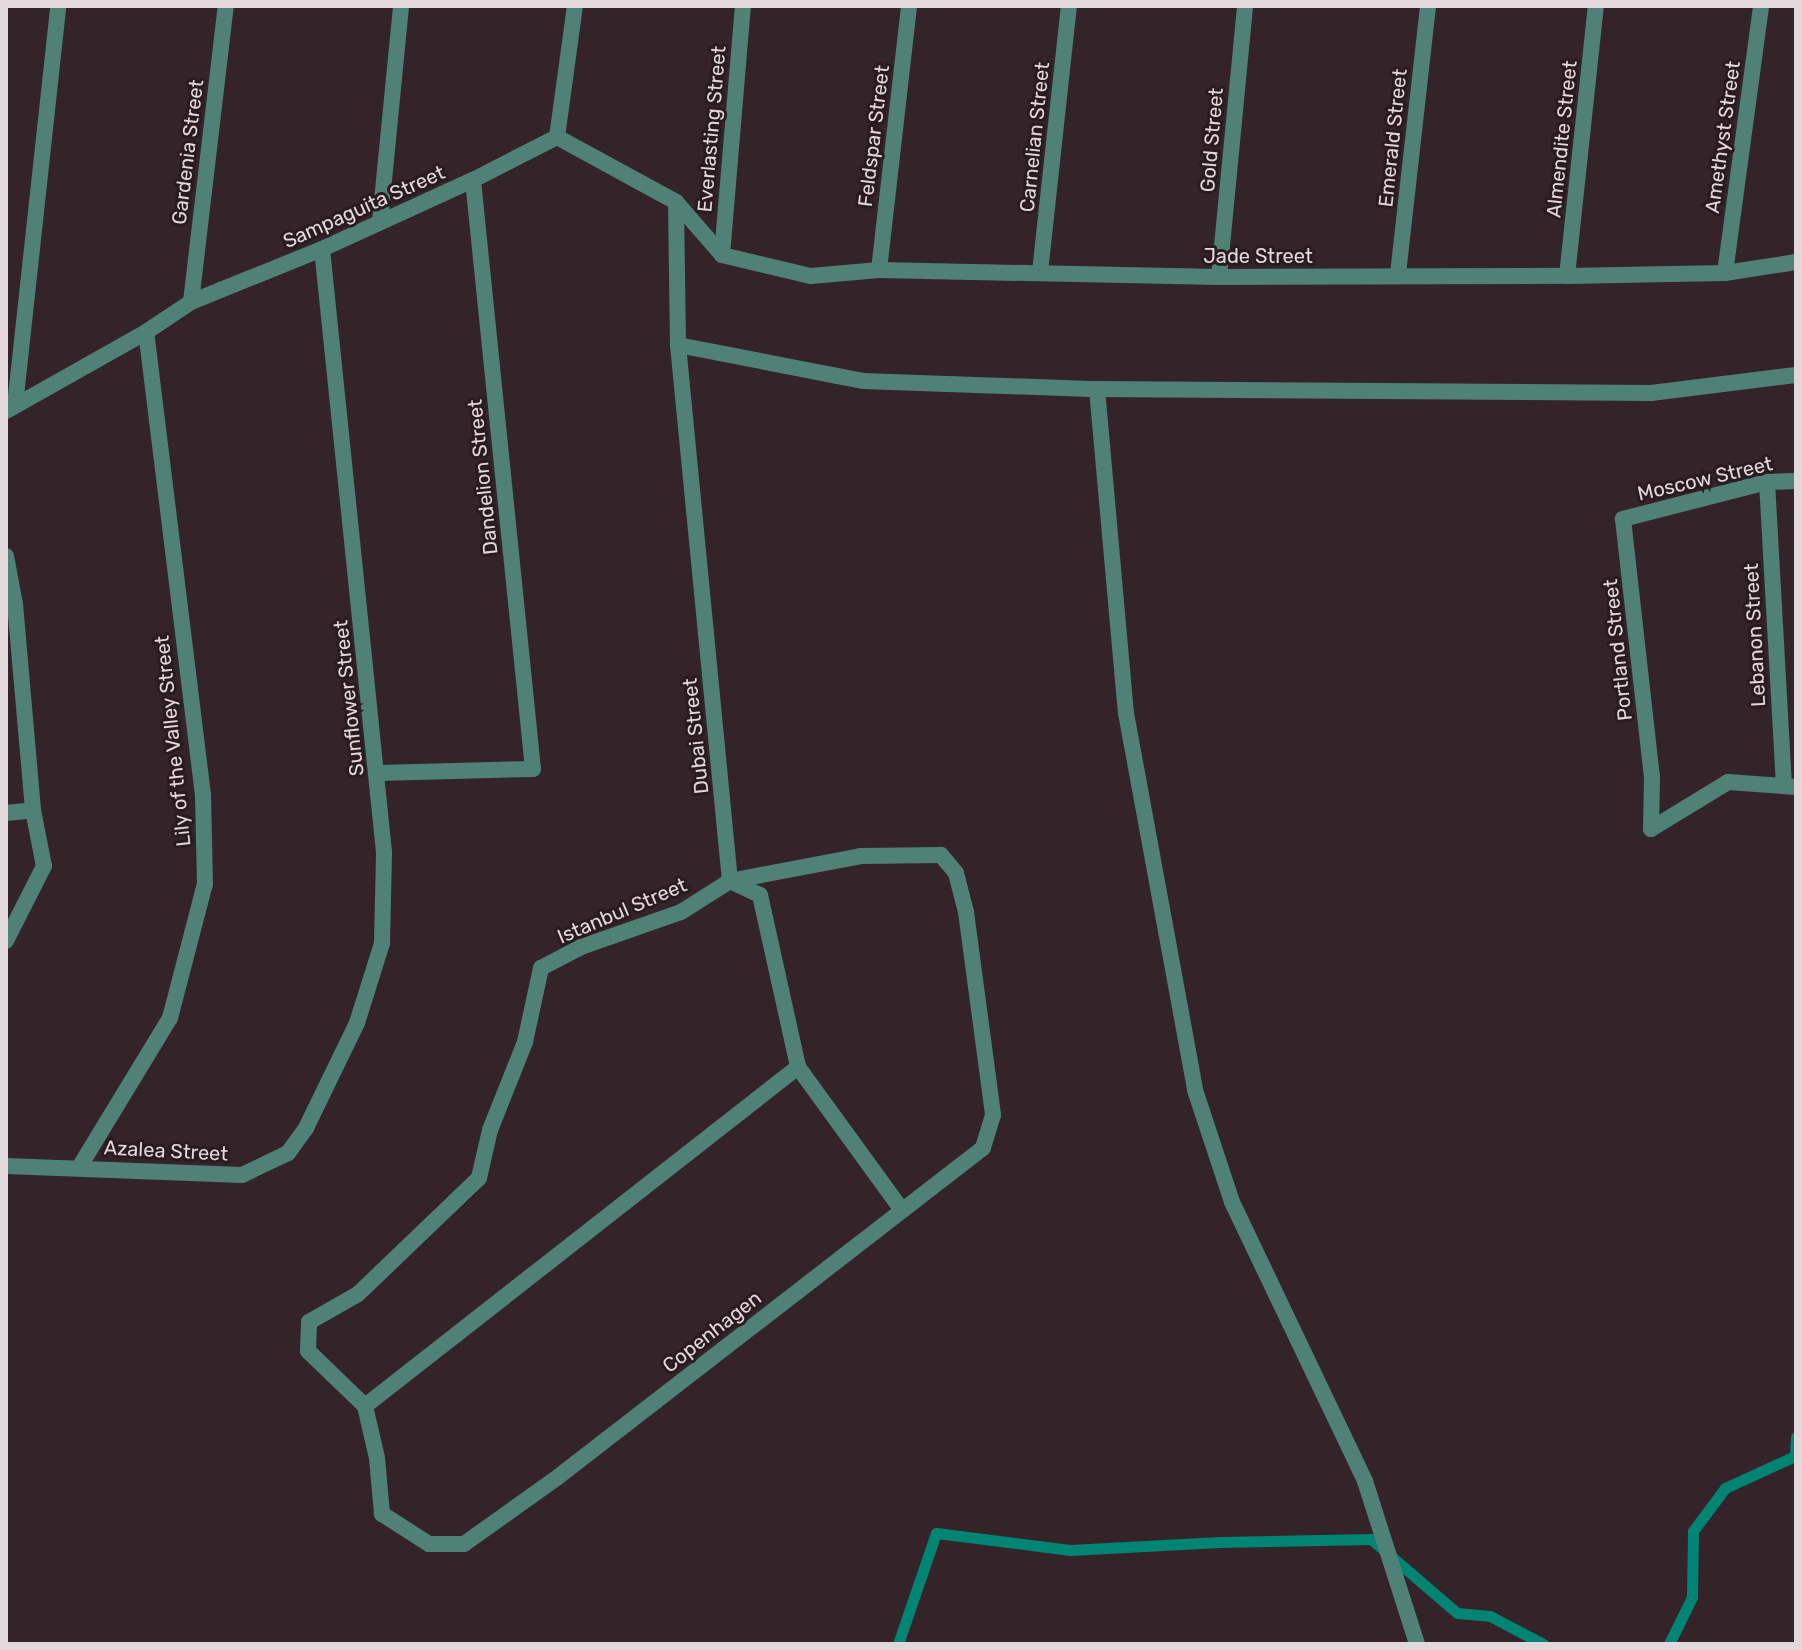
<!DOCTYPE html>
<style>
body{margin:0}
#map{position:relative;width:1802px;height:1650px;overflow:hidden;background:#34242a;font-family:Rubik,sans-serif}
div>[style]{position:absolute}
.stream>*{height:11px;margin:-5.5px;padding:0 5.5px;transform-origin:5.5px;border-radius:5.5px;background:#008574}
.street>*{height:16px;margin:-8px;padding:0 8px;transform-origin:8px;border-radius:8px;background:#4f8177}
span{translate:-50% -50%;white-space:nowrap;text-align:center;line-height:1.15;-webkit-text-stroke:6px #291b20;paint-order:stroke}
.street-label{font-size:20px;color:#e2d7da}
.frame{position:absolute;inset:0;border:8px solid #e2d7da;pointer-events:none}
</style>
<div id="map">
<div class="stream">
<div style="left:898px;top:1644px;width:117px;rotate:-71.1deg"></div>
<div style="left:936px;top:1533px;width:135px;rotate:7.2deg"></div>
<div style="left:1070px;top:1550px;width:150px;rotate:-3.1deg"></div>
<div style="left:1220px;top:1542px;width:151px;rotate:-1.1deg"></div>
<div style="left:1371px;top:1539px;width:113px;rotate:40.7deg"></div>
<div style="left:1457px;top:1613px;width:33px;rotate:5deg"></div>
<div style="left:1490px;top:1616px;width:60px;rotate:27.8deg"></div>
<div style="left:1669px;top:1644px;width:52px;rotate:-63.9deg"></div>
<div style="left:1692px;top:1597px;width:66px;rotate:-89.1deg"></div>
<div style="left:1693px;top:1531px;width:54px;rotate:-53.3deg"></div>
<div style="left:1725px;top:1488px;width:77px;rotate:-24.6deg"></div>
<div style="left:1795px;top:1456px;width:19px;rotate:-87deg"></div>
</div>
<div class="street">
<div style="left:557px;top:137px;width:132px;rotate:-82.2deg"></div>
<div style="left:676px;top:202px;width:143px;rotate:89.2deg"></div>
<div style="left:678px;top:345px;width:539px;rotate:84.46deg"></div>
<div style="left:380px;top:221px;width:216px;rotate:-84.4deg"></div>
<div style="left:722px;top:255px;width:91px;rotate:13.3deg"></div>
<div style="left:811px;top:276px;width:68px;rotate:-5deg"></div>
<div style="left:879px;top:270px;width:340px;rotate:1.2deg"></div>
<div style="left:1219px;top:277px;width:348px;rotate:-0.2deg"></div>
<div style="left:1567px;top:276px;width:158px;rotate:-1.1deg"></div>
<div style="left:1725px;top:273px;width:72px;rotate:-8.8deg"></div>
<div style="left:722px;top:255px;width:250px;rotate:-85.2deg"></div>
<div style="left:879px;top:270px;width:266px;rotate:-83.5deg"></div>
<div style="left:1040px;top:272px;width:268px;rotate:-83.8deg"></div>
<div style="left:1725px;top:273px;width:269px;rotate:-82.3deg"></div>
<div style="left:1398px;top:274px;width:270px;rotate:-83.6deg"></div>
<div style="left:1567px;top:276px;width:272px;rotate:-83.9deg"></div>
<div style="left:1219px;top:277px;width:272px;rotate:-84.5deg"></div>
<div style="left:191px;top:302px;width:298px;rotate:-83.3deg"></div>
<div style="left:678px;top:345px;width:188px;rotate:11deg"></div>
<div style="left:863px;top:381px;width:234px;rotate:2deg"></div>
<div style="left:1097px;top:389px;width:554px;rotate:0.41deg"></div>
<div style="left:1651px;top:393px;width:146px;rotate:-7.1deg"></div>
<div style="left:1097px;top:389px;width:325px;rotate:84.9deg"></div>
<div style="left:1126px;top:713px;width:383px;rotate:79.6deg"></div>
<div style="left:1195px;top:1090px;width:118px;rotate:71.7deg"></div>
<div style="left:1232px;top:1202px;width:309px;rotate:64.5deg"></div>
<div style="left:1365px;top:1481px;width:171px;rotate:72.3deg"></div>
<div style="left:15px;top:405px;width:401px;rotate:-83.8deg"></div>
<div style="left:6px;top:411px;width:161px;rotate:-29.4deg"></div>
<div style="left:146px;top:332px;width:54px;rotate:-33.7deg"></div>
<div style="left:191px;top:302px;width:141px;rotate:-22deg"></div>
<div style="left:322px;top:249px;width:166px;rotate:-24.6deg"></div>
<div style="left:473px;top:180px;width:94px;rotate:-27.1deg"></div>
<div style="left:557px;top:137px;width:136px;rotate:28.6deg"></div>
<div style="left:676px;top:202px;width:70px;rotate:49deg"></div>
<div style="left:1796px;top:481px;width:29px;rotate:178deg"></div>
<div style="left:1767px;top:482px;width:149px;rotate:165.6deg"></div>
<div style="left:1623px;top:519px;width:260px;rotate:83.6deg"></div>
<div style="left:1652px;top:777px;width:52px;rotate:91.1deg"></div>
<div style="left:1651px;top:829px;width:90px;rotate:-31.4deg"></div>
<div style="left:1728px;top:782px;width:68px;rotate:4.2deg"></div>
<div style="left:1767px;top:482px;width:304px;rotate:86.8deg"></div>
<div style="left:6px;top:556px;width:49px;rotate:79.4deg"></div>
<div style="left:15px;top:604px;width:207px;rotate:85deg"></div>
<div style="left:33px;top:810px;width:57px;rotate:78.9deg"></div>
<div style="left:44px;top:866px;width:84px;rotate:116.9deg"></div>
<div style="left:377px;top:773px;width:156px;rotate:-1.5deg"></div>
<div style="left:533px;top:769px;width:592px;rotate:-95.82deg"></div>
<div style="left:6px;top:813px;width:27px;rotate:-6deg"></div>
<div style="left:941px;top:855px;width:23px;rotate:50deg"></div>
<div style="left:956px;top:873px;width:40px;rotate:75.6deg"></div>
<div style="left:966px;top:912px;width:205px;rotate:82.4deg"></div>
<div style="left:993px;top:1115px;width:34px;rotate:107deg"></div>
<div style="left:983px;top:1148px;width:537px;rotate:142.26deg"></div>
<div style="left:558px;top:1477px;width:115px;rotate:144.5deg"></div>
<div style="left:464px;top:1544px;width:35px;rotate:180deg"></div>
<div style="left:429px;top:1544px;width:56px;rotate:-147.4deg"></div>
<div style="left:382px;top:1514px;width:56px;rotate:-95.1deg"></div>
<div style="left:377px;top:1458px;width:53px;rotate:-103deg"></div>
<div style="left:365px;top:1406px;width:79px;rotate:-136deg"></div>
<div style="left:308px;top:1351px;width:29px;rotate:-88deg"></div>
<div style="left:309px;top:1322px;width:56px;rotate:-29.7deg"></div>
<div style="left:358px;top:1294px;width:168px;rotate:-43.8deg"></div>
<div style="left:479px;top:1178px;width:49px;rotate:-77.1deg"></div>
<div style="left:490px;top:1130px;width:95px;rotate:-68.3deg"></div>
<div style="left:525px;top:1042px;width:76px;rotate:-77.8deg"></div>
<div style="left:541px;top:968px;width:45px;rotate:-27.7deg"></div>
<div style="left:581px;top:947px;width:106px;rotate:-19.3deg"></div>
<div style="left:681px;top:912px;width:58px;rotate:-32.3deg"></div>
<div style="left:730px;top:881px;width:133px;rotate:-10.8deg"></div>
<div style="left:861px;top:856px;width:80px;rotate:-0.7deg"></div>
<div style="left:730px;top:881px;width:33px;rotate:25deg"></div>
<div style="left:760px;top:895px;width:176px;rotate:77.5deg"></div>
<div style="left:798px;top:1067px;width:177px;rotate:54deg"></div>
<div style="left:6px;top:1166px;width:236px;rotate:2.2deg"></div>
<div style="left:242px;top:1175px;width:51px;rotate:-25.6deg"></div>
<div style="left:288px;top:1153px;width:31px;rotate:-54deg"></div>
<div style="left:306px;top:1128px;width:117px;rotate:-64.1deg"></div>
<div style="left:357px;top:1023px;width:84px;rotate:-72.6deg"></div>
<div style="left:382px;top:943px;width:91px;rotate:-88.7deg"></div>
<div style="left:384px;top:852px;width:606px;rotate:-95.87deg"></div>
<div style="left:80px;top:1166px;width:173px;rotate:-58.7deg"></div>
<div style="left:170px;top:1018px;width:138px;rotate:-75.4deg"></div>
<div style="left:205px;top:884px;width:89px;rotate:-91.3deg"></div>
<div style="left:203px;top:795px;width:466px;rotate:-97deg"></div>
<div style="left:365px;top:1406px;width:550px;rotate:-38.06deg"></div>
</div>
<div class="street-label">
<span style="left:712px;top:129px;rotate:-85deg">Everlasting Street</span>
<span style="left:874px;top:136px;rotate:-83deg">Feldspar Street</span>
<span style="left:1035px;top:137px;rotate:-84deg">Carnelian Street</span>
<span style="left:1723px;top:137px;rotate:-82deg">Amethyst Street</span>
<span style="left:1393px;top:138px;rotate:-84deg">Emerald Street</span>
<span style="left:1562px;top:139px;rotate:-84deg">Almendite Street</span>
<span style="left:1212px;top:140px;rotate:-85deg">Gold Street</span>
<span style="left:188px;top:152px;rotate:-83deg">Gardenia Street</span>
<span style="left:364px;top:207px;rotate:-24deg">Sampaguita Street</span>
<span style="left:1258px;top:256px">Jade Street</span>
<span style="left:483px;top:477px;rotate:-96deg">Dandelion Street</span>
<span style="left:1705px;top:479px;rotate:-13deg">Moscow Street</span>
<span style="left:1755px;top:635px;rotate:-93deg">Lebanon Street</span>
<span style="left:1618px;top:650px;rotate:-96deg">Portland Street</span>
<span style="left:349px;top:698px;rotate:-96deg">Sunflower Street</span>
<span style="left:696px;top:736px;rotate:-96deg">Dubai Street</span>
<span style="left:173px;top:741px;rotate:-96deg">Lily of the Valley Street</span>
<span style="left:622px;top:911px;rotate:-23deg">Istanbul Street</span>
<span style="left:166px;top:1151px;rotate:3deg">Azalea Street</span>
<span style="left:712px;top:1332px;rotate:-38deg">Copenhagen</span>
</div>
<div class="frame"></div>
</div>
